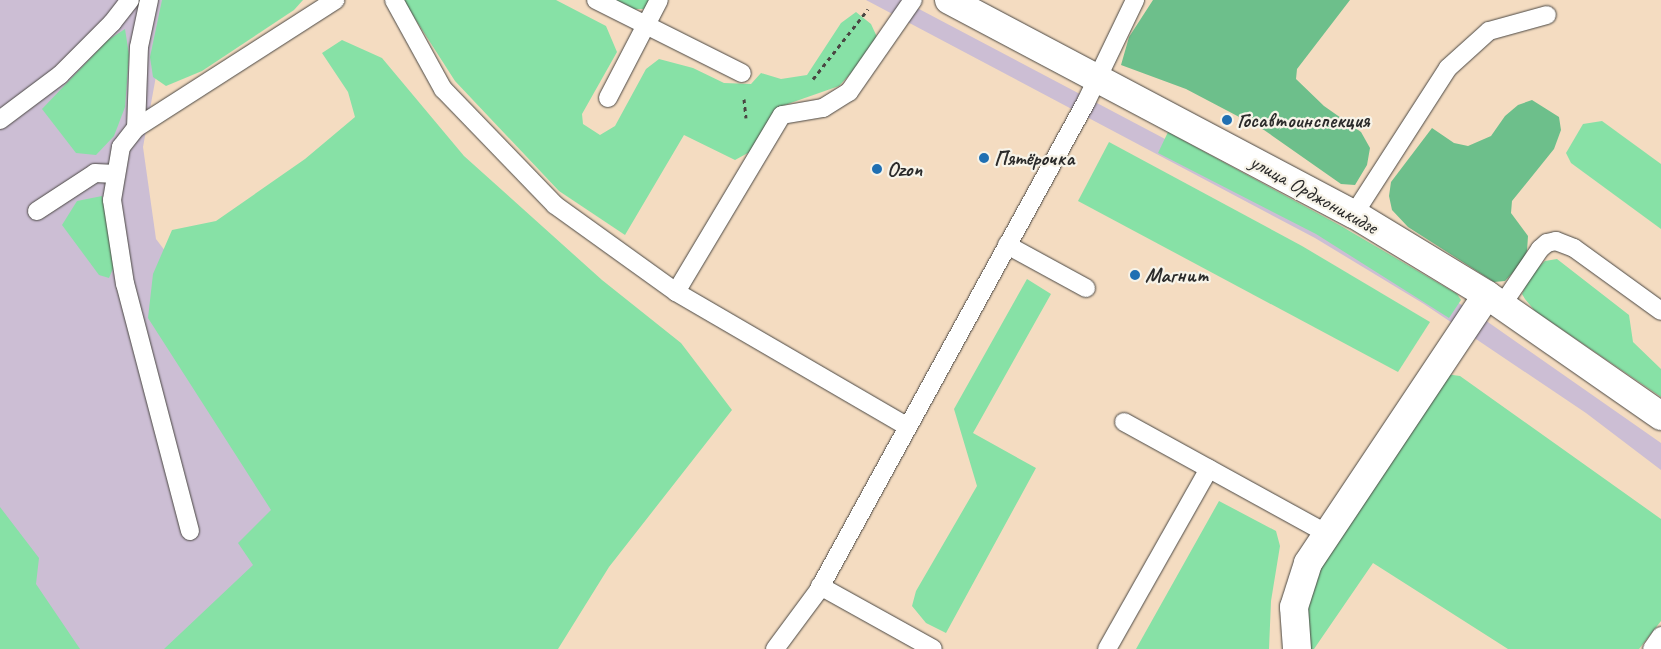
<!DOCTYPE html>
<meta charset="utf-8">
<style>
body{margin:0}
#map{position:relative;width:1661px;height:649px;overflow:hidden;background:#f4dcc1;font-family:Caveat,sans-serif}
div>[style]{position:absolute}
.industrial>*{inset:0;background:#ccbed4}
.green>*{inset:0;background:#87e1a6}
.forest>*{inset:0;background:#6dbf8b}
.path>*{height:3px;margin-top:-1.5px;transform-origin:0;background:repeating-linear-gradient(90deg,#494642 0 4px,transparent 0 8px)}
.roads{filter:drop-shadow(0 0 1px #494642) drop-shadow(0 0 1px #494642)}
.service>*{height:18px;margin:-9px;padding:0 9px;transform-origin:9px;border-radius:9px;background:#fff}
.minor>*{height:28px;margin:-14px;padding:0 14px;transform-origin:14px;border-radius:14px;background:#fff}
.secondary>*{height:28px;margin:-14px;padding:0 14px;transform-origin:14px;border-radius:14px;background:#fff}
.dots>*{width:14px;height:14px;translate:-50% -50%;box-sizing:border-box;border:2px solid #f7f3e8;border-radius:50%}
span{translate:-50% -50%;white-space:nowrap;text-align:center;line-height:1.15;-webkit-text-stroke:4.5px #f7f3e8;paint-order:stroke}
.poi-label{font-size:21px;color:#2b2b2b;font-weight:700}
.left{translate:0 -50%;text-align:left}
.street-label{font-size:21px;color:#2b2b2b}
</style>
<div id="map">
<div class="industrial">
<div style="clip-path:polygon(0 0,170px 0,143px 147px,156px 239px,333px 473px,272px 649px,0 649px)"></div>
<div style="clip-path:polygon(866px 0,902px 0,1343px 233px,1475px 313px,1661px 443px,1661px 470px,1586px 413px,1424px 304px,1315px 238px)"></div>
</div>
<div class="green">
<div style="clip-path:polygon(162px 0,303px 0,294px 10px,202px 71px,166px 86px,153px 77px,150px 57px)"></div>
<div style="clip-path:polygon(403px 0,556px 0,606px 26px,617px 52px,582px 114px,583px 124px,600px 135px,615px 126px,646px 69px,659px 59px,693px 68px,724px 83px,751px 84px,761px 73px,781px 79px,807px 75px,841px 23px,856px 12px,871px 24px,877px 37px,865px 58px,839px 86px,782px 106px,757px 148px,735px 160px,684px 135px,625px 235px,559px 191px,455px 81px)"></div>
<div style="clip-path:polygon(605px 0,650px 0,644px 9px,631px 9px)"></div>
<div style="clip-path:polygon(125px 29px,129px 55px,125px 107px,114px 136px,96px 155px,76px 153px,42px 109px,108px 40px)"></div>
<div style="clip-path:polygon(342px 40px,382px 58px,464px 156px,602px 280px,681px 343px,732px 410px,609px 567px,558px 649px,164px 649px,253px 565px,238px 543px,271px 510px,148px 318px,153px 274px,172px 230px,216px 221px,305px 159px,355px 117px,348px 92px,322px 53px)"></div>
<div style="clip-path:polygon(1602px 121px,1661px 164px,1661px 229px,1571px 163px,1566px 153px,1583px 124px)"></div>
<div style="clip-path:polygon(1168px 132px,1341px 226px,1457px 294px,1461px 300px,1449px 318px,1316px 234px,1158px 153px)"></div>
<div style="clip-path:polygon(1109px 142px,1302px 246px,1430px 322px,1398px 372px,1078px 201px)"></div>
<div style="clip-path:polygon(102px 196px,115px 264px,109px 278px,99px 275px,62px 225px,77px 201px)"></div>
<div style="clip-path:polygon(1557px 259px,1629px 315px,1633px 342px,1661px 369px,1661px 397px,1535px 311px,1525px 299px,1522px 294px,1531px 274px,1545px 261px)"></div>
<div style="clip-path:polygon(1027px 279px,1051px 294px,973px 433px,1036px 468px,946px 633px,926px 623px,912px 606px,916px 591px,977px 486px,954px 409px)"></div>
<div style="clip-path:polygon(1446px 374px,1460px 376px,1661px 519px,1661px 621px,1639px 649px,1508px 649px,1373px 563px,1314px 649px,1310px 649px,1306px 614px,1317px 566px)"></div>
<div style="clip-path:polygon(1219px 501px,1276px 531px,1280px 546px,1271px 601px,1269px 649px,1136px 649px)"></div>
<div style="clip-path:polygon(0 507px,39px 558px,36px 584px,80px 649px,0 649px)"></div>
</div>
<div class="forest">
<div style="clip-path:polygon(1153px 0,1350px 0,1297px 69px,1296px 79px,1324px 106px,1361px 132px,1370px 148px,1367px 165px,1355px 185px,1341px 184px,1264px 130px,1186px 89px,1121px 65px,1129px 37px)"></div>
<div style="clip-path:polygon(1532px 100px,1559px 117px,1561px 130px,1554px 149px,1512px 201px,1511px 213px,1528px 236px,1527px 251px,1520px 265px,1505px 281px,1494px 282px,1408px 227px,1392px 210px,1389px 196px,1391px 182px,1432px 128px,1454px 143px,1468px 146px,1491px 136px,1505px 116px,1518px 105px)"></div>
</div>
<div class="path">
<div style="left:813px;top:79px;width:89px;rotate:-51.8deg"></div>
<div style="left:744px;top:99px;width:19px;rotate:84deg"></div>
</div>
<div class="roads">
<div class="service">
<div style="left:394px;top:0;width:102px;rotate:61.2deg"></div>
<div style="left:443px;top:89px;width:161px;rotate:46deg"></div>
<div style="left:555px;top:205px;width:149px;rotate:35.7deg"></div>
<div style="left:676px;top:292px;width:268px;rotate:30.2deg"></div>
<div style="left:596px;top:0;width:163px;rotate:26.6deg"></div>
<div style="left:608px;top:98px;width:110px;rotate:-62.5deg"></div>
<div style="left:0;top:120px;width:75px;rotate:-36.9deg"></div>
<div style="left:60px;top:75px;width:74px;rotate:-45deg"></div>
<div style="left:112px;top:23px;width:29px;rotate:-52deg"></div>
<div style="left:136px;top:128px;width:81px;rotate:-87.9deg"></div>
<div style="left:139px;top:47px;width:48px;rotate:-78deg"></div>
<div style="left:37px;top:211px;width:69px;rotate:-33.2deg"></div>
<div style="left:95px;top:173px;width:21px;rotate:3deg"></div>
<div style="left:1354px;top:214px;width:174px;rotate:-57.2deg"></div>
<div style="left:1448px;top:68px;width:55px;rotate:-42.1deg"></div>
<div style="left:1489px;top:31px;width:60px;rotate:-15.4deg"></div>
<div style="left:1007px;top:245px;width:90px;rotate:28.6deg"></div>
<div style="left:676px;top:292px;width:206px;rotate:-59.1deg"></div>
<div style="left:782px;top:115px;width:42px;rotate:-9.7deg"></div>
<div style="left:823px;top:108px;width:31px;rotate:-32deg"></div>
<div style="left:849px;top:92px;width:112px;rotate:-55.2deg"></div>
<div style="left:1502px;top:305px;width:68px;rotate:-55.8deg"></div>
<div style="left:1540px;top:249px;width:9px;rotate:-41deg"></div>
<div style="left:1547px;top:243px;width:9px;rotate:-13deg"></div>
<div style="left:1556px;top:241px;width:19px;rotate:21deg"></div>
<div style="left:1574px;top:248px;width:107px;rotate:35.9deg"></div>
<div style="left:1124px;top:422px;width:233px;rotate:28.8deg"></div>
<div style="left:190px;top:531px;width:255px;rotate:-104.7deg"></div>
<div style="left:125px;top:284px;width:85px;rotate:-98.8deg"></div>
<div style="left:112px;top:200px;width:54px;rotate:-80.4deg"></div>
<div style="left:121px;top:147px;width:24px;rotate:-52deg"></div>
<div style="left:136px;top:128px;width:237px;rotate:-32.7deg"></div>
<div style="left:820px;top:586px;width:129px;rotate:29.1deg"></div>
<div style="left:775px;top:649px;width:72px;rotate:-53.4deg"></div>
<div style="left:818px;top:591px;width:558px;rotate:-61.27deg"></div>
<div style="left:1086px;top:102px;width:113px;rotate:-64.3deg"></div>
<div style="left:1107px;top:649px;width:207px;rotate:-60.5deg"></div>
<div style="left:1652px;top:649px;width:16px;rotate:-55deg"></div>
</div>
<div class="minor">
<div style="left:1297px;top:649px;width:42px;rotate:-94.1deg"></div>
<div style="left:1294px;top:607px;width:46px;rotate:-72.3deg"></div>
<div style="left:1308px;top:563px;width:322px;rotate:-56.3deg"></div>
</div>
<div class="secondary">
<div style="left:949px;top:0;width:458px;rotate:27.9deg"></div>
<div style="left:1354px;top:214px;width:156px;rotate:31.3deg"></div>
<div style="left:1487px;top:295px;width:212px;rotate:34.8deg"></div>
</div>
</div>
<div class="dots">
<div style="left:1227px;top:120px;background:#1f6fb2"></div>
<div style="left:984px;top:158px;background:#1f6fb2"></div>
<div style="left:877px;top:169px;background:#1f6fb2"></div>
<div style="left:1135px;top:275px;background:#1f6fb2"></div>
</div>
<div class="poi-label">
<span class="left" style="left:1237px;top:120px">Госавтоинспекция</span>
<span class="left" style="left:994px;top:158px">Пятёрочка</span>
<span class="left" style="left:887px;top:169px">Ozon</span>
<span class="left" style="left:1145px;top:275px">Магнит</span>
</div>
<div class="street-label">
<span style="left:1314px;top:194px;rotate:29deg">улица Орджоникидзе</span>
</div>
</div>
